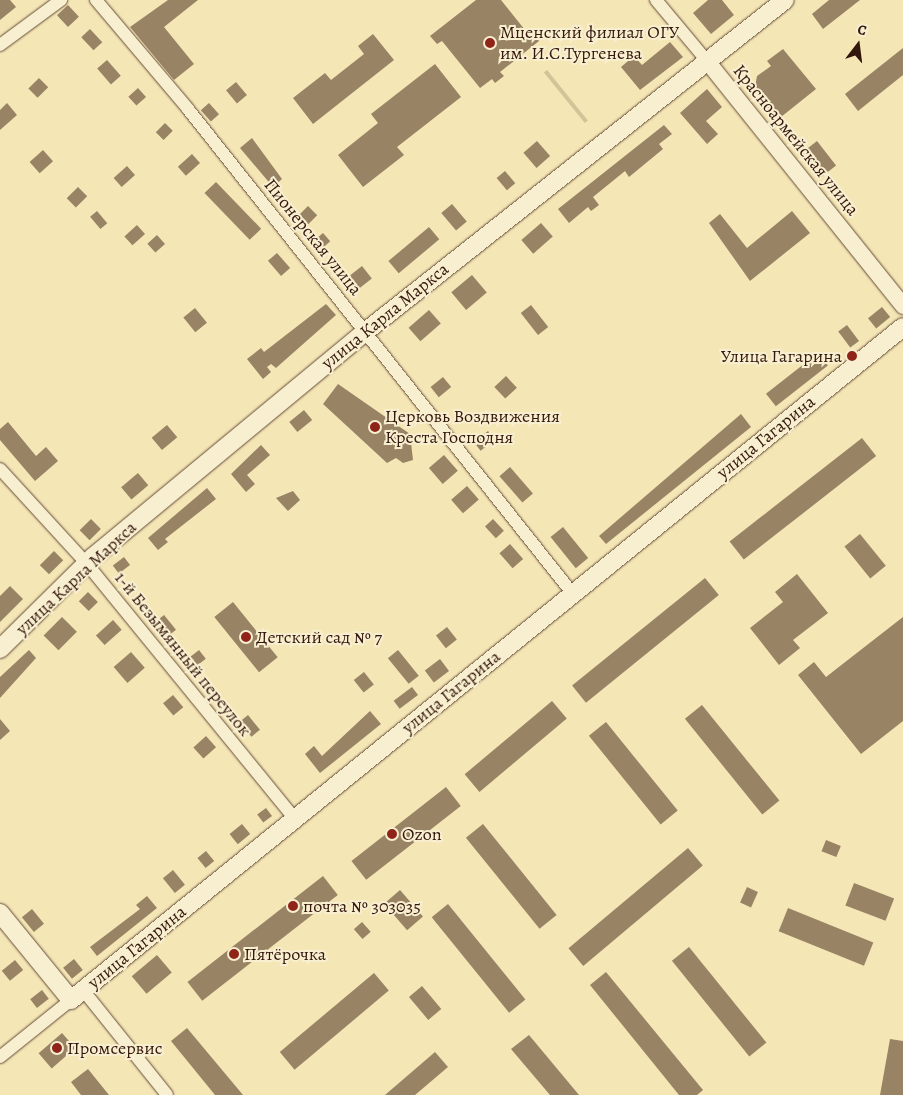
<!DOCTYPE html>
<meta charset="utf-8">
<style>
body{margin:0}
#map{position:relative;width:903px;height:1095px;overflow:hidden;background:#f5e6b6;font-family:Alegreya,serif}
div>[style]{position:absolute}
.green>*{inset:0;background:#d4c399;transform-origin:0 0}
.building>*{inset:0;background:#988364;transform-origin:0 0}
.roads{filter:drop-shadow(0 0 1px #644b36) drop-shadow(0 0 1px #644b36)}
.minor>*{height:12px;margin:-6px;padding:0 6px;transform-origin:6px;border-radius:6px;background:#f8efd0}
.tertiary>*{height:16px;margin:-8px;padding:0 8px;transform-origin:8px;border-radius:8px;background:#f8efd0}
.secondary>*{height:18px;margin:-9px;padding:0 9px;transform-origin:9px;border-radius:9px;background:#f8efd0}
.dots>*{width:14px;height:14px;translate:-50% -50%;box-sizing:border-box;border:2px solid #f8efd0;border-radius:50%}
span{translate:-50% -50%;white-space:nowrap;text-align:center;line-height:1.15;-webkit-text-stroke:4px #f8efd0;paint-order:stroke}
.poi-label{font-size:18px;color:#34170c}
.left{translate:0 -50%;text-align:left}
.right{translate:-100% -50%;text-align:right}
.street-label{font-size:18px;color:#34170c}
.north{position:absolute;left:833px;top:20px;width:50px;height:50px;-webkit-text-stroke:4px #f8efd0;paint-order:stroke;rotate:15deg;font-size:14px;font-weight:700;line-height:20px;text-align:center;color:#34170c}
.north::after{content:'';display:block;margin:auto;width:18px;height:22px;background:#34170c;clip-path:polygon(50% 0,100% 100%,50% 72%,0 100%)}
</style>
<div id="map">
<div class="green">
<div style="left:547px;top:70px;width:65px;height:4px;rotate:51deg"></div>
</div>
<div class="building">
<div style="clip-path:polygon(0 0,10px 0,16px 7px,0 20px)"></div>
<div style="clip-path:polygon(168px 0,198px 0,164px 27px,194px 64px,174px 80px,130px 27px)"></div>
<div style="clip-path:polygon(476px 0,501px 0,529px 35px,532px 32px,539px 41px,500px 72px,504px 76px,495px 83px,492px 79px,480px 88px,442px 41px,437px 44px,430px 36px)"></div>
<div style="clip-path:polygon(708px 0,722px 0,734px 15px,711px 34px,693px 13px)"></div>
<div style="clip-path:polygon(829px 0,860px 0,823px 29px,812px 14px)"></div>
<div style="left:68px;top:5px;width:16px;height:15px;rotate:47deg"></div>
<div style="left:90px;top:29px;width:18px;height:12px;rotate:47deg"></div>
<div style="clip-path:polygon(373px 34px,394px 60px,313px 124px,293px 98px,325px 73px,331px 80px,364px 54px,358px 46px)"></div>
<div style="clip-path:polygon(670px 42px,683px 57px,640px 90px,621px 67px,634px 56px,642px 65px)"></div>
<div style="clip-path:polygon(903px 48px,903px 75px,858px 111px,845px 94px)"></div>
<div style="clip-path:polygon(783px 49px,816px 89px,776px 121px,755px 87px,757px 76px,771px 66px,767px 61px)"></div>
<div style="left:107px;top:60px;width:21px;height:13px;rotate:49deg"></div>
<div style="clip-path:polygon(435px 64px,461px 97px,397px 147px,404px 155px,363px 187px,338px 155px,378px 123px,371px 114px)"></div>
<div style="left:39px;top:78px;width:13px;height:15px;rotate:45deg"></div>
<div style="left:236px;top:82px;width:17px;height:13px;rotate:50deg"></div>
<div style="left:138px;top:88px;width:12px;height:13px;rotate:48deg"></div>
<div style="clip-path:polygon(707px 89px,722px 107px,706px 121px,718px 134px,707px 144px,680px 113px)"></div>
<div style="clip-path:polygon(7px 103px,17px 115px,0 130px,0 110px)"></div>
<div style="left:209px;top:103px;width:15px;height:11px;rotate:48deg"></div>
<div style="left:165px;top:123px;width:11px;height:13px;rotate:45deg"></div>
<div style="clip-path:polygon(664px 125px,672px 134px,659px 144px,663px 149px,629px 177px,625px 171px,593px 197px,599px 205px,591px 211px,588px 207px,569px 223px,558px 209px)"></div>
<div style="clip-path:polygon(252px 138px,282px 179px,273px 187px,240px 148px)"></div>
<div style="left:537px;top:141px;width:20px;height:18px;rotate:49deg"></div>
<div style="left:817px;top:141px;width:31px;height:19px;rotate:52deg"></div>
<div style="left:43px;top:150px;width:15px;height:18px;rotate:48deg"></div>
<div style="left:192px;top:154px;width:12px;height:19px;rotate:48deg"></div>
<div style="left:127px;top:166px;width:12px;height:18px;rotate:48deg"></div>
<div style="left:505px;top:171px;width:16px;height:11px;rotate:50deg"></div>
<div style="left:216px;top:182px;width:65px;height:16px;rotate:46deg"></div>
<div style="left:78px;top:187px;width:13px;height:16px;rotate:45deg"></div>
<div style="left:452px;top:204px;width:23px;height:14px;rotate:50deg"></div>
<div style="left:308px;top:206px;width:13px;height:17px;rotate:45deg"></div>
<div style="left:97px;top:211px;width:16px;height:9px;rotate:50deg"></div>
<div style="clip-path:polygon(792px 211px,810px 233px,750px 281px,709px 223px,720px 214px,747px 248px)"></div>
<div style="left:541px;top:223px;width:18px;height:26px;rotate:49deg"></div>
<div style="left:137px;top:225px;width:12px;height:17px;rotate:48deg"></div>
<div style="left:429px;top:227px;width:16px;height:53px;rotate:50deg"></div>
<div style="left:323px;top:233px;width:11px;height:12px;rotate:49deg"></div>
<div style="left:157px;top:235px;width:12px;height:13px;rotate:48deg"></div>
<div style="left:277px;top:253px;width:20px;height:12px;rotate:49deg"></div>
<div style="left:362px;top:266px;width:16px;height:17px;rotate:52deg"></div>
<div style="left:472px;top:275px;width:23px;height:27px;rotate:50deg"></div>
<div style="clip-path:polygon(326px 304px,336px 315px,276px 368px,271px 364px,267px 367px,271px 372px,263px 379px,247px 359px,261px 348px,264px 352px)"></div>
<div style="left:531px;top:305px;width:28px;height:13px;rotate:52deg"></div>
<div style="left:882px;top:307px;width:13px;height:18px;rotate:51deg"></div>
<div style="left:195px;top:308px;width:19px;height:15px;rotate:51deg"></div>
<div style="left:429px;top:310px;width:18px;height:27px;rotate:49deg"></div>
<div style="left:847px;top:325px;width:20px;height:11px;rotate:53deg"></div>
<div style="left:818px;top:353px;width:16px;height:66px;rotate:52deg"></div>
<div style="left:506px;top:376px;width:16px;height:16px;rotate:47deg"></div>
<div style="left:443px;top:377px;width:13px;height:16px;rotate:51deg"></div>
<div style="clip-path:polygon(338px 384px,410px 434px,413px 460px,403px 463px,396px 458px,387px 463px,323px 404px)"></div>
<div style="left:304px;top:410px;width:13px;height:19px;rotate:51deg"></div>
<div style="clip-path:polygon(741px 414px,751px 427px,606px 544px,599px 536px)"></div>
<div style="clip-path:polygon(8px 422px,36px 456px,46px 447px,58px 461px,35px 481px,0 440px,0 429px)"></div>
<div style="left:167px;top:425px;width:16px;height:20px;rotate:50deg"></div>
<div style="left:488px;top:431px;width:11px;height:18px;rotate:52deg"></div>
<div style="left:862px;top:438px;width:23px;height:168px;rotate:52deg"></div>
<div style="clip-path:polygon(261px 445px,270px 455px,247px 475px,255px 484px,246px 492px,231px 474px)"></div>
<div style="left:444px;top:455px;width:21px;height:20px;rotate:49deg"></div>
<div style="left:510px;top:467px;width:35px;height:14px;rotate:49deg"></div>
<div style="left:138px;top:473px;width:16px;height:22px;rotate:50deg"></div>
<div style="left:467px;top:486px;width:18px;height:21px;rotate:49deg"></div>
<div style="clip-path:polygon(207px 488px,216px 499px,165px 539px,168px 542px,158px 550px,148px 538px)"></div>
<div style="clip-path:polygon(293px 491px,300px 500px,288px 511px,276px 498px)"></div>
<div style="left:91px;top:519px;width:14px;height:16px;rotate:45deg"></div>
<div style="left:493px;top:519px;width:16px;height:11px;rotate:47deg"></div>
<div style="left:563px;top:527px;width:40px;height:16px;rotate:51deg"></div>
<div style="left:860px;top:534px;width:41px;height:20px;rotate:51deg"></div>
<div style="left:510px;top:544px;width:20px;height:14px;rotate:49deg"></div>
<div style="left:54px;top:551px;width:13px;height:20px;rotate:45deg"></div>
<div style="left:124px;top:557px;width:10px;height:14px;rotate:53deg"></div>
<div style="clip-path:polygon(797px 574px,828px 613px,793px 640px,800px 648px,779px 665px,750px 628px,783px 602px,775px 592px)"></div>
<div style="left:705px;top:578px;width:22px;height:171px;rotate:51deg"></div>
<div style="clip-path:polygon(10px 586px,23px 599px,0 622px,0 596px)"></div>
<div style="left:88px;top:592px;width:14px;height:13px;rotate:45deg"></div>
<div style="left:233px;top:602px;width:71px;height:24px;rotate:51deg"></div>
<div style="left:164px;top:615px;width:19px;height:10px;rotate:51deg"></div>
<div style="left:62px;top:617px;width:21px;height:26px;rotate:45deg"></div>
<div style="clip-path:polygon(903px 617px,903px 721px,861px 754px,798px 675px,814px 662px,826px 677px)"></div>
<div style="left:113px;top:620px;width:13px;height:23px;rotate:48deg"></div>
<div style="left:447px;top:627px;width:16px;height:14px;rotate:52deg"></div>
<div style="clip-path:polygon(29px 650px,36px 658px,0 698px,0 677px)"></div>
<div style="left:199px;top:650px;width:11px;height:17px;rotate:52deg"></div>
<div style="left:398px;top:650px;width:33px;height:13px;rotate:51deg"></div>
<div style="left:131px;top:652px;width:21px;height:23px;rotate:49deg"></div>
<div style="left:440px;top:659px;width:15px;height:19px;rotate:53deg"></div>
<div style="left:364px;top:672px;width:16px;height:13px;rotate:52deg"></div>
<div style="left:412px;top:687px;width:10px;height:23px;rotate:53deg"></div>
<div style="left:173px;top:695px;width:16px;height:13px;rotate:50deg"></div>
<div style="left:552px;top:701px;width:23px;height:114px;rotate:50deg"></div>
<div style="left:702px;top:705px;width:123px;height:22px;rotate:51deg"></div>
<div style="clip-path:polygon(370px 711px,381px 724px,320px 773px,305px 754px,314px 746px,322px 756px)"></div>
<div style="left:248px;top:715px;width:19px;height:11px;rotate:51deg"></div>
<div style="clip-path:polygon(0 719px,10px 731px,0 740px)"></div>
<div style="left:606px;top:722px;width:114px;height:22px;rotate:51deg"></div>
<div style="left:206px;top:736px;width:15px;height:17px;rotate:48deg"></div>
<div style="left:446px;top:787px;width:24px;height:120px;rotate:52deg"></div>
<div style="left:266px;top:808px;width:10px;height:11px;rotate:53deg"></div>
<div style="left:242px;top:824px;width:13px;height:16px;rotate:51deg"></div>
<div style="left:483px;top:824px;width:117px;height:22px;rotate:51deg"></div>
<div style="left:826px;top:840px;width:16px;height:12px;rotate:22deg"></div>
<div style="left:688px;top:848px;width:23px;height:156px;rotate:50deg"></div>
<div style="left:206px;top:851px;width:13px;height:11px;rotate:51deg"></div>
<div style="left:173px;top:870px;width:19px;height:13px;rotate:51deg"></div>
<div style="left:323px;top:876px;width:24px;height:172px;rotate:52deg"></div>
<div style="left:854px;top:883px;width:43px;height:24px;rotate:21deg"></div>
<div style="left:747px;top:887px;width:12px;height:17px;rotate:24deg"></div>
<div style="left:400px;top:890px;width:35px;height:21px;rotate:49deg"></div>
<div style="clip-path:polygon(147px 896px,157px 908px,97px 956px,90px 947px,140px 909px,136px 905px)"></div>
<div style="left:448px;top:904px;width:123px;height:21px;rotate:51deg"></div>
<div style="left:788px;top:908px;width:92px;height:25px;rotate:22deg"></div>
<div style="left:32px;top:909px;width:19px;height:13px;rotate:51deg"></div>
<div style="left:362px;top:922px;width:13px;height:11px;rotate:48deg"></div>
<div style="left:689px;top:947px;width:123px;height:22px;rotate:51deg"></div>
<div style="left:157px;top:955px;width:23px;height:33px;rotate:50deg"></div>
<div style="left:74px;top:959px;width:14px;height:14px;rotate:51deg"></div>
<div style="left:15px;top:960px;width:13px;height:17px;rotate:51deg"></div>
<div style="clip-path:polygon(606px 972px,703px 1090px,697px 1095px,679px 1095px,590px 985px)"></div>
<div style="left:374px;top:973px;width:23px;height:123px;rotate:50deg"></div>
<div style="left:422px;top:986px;width:30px;height:17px;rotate:50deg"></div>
<div style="left:42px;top:990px;width:11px;height:15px;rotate:52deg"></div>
<div style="clip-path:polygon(187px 1028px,243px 1095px,215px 1095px,171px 1041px)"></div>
<div style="left:62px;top:1033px;width:20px;height:31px;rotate:49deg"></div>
<div style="clip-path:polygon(529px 1035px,579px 1095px,550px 1095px,511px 1049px)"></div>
<div style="clip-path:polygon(890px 1039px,903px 1041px,903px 1095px,880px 1095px)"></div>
<div style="clip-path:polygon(435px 1052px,448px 1067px,415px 1095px,385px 1095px)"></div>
<div style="clip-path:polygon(88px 1069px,109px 1095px,81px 1095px,71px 1082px)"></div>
</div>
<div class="roads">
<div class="minor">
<div style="left:96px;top:0;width:143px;rotate:49.8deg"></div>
<div style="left:188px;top:109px;width:619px;rotate:51.56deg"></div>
<div style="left:656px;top:0;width:80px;rotate:50.1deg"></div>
<div style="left:0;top:45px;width:76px;rotate:-36.4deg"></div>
<div style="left:0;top:469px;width:129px;rotate:47.5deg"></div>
<div style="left:87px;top:564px;width:329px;rotate:50.8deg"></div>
<div style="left:83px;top:990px;width:134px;rotate:51.3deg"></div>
<div style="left:0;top:1057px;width:91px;rotate:-38.8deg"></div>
</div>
<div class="tertiary">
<div style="left:707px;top:61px;width:314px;rotate:51.3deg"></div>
</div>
<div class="secondary">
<div style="left:0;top:649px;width:131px;rotate:-44.7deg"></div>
<div style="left:93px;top:557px;width:353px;rotate:-39.6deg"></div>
<div style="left:365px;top:332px;width:535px;rotate:-38.33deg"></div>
<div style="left:0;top:913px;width:112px;rotate:50.8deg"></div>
<div style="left:71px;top:1000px;width:1070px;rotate:-38.97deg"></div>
</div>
</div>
<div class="dots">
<div style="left:490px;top:43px;background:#8f2418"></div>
<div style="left:852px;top:356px;background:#8f2418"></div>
<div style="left:375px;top:427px;background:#8f2418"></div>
<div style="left:246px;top:637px;background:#8f2418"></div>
<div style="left:392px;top:834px;background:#8f2418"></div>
<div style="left:293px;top:906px;background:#8f2418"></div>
<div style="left:234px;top:954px;background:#8f2418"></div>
<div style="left:57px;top:1048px;background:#8f2418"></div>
</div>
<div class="poi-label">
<span class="left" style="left:500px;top:43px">Мценский филиал ОГУ<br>им. И.С.Тургенева</span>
<span class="right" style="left:842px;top:356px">Улица Гагарина</span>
<span class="left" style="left:385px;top:427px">Церковь Воздвижения<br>Креста Господня</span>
<span class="left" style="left:256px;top:637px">Детский сад № 7</span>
<span class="left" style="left:402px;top:834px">Ozon</span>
<span class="left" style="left:303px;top:906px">почта № 303035</span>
<span class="left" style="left:244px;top:954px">Пятёрочка</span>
<span class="left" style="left:67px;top:1048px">Промсервис</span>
</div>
<div class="street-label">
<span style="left:796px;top:140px;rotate:51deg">Красноармейская улица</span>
<span style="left:313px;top:237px;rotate:51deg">Пионерская улица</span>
<span style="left:385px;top:316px;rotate:-39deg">улица Карла Маркса</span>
<span style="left:766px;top:437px;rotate:-39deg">улица Гагарина</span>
<span style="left:76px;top:578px;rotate:-43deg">улица Карла Маркса</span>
<span style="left:183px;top:654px;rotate:51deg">1-й Безымянный переулок</span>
<span style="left:451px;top:692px;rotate:-39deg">улица Гагарина</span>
<span style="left:137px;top:947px;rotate:-39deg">улица Гагарина</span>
</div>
<div class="north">С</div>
</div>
